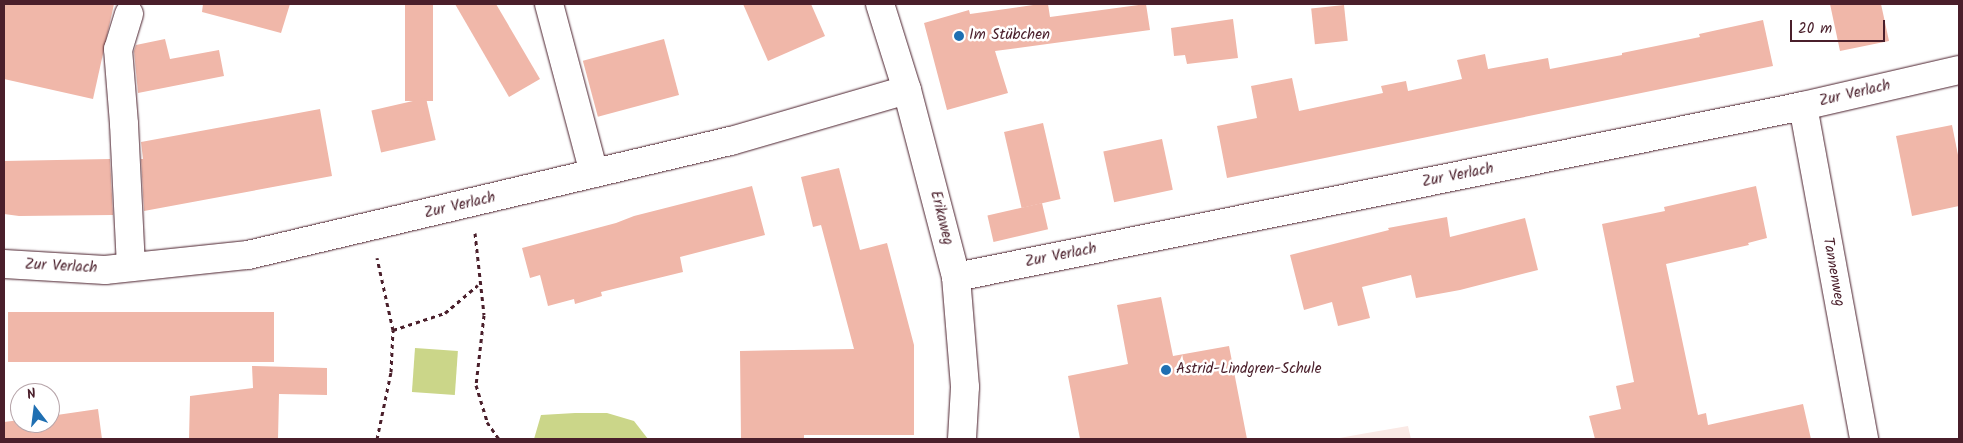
<!DOCTYPE html>
<meta charset="utf-8">
<style>
body{margin:0}
#map{position:relative;width:1963px;height:443px;overflow:hidden;background:#fff;font-family:Kalam,sans-serif}
div>[style]{position:absolute}
.built>*{inset:0;background:#fae9e5}
.green>*{inset:0;background:#cbd689;transform-origin:0 0}
.building>*{inset:0;background:#f0b7a9;transform-origin:0 0}
.path>*{height:3px;margin-top:-1.5px;transform-origin:0;background:repeating-linear-gradient(90deg,#4a1f2b 0 4px,transparent 0 8px)}
.roads{filter:drop-shadow(0 0 1px #4a1f2b) drop-shadow(0 0 1px #4a1f2b)}
.minor>*{height:28px;margin:-14px;padding:0 14px;transform-origin:14px;border-radius:14px;background:#fff}
.dots>*{width:14px;height:14px;translate:-50% -50%;box-sizing:border-box;border:2px solid #fff;border-radius:50%}
span{translate:-50% -50%;white-space:nowrap;text-align:center;line-height:1.15;-webkit-text-stroke:5px #fff;paint-order:stroke}
.poi-label{font-size:15px;color:#4a1f2b}
.left{translate:0 -50%;text-align:left}
.street-label{font-size:15px;color:#4a1f2b}
.frame{position:absolute;inset:0;border:5px solid #4a1f2b;pointer-events:none}
.north{position:absolute;left:10px;top:383px;width:50px;height:50px;box-sizing:border-box;background:#fff;border:1px solid #b7a5aa;border-radius:50%;rotate:345deg;font-size:14px;font-weight:700;line-height:20px;text-align:center;color:#4a1f2b}
.north::after{content:'';display:block;margin:auto;width:18px;height:22px;background:#1f6fb2;clip-path:polygon(50% 0,100% 100%,50% 72%,0 100%)}
.scale{position:absolute;left:1790px;top:20px;width:95px;height:22px;box-sizing:border-box;border:2px solid #4a1f2b;border-top:0;padding-left:6px;font-size:15px;line-height:18px;white-space:nowrap;color:#4a1f2b;-webkit-text-stroke:4px #fff;paint-order:stroke}
</style>
<div id="map">
<div class="built">
<div style="clip-path:polygon(1408px 426px,1411px 439px,1334px 439px,1367px 433px)"></div>
</div>
<div class="green">
<div style="left:415px;top:348px;width:43px;height:44px;rotate:4deg"></div>
<div style="clip-path:polygon(575px 413px,607px 413px,634px 421px,648px 439px,534px 439px,541px 415px)"></div>
</div>
<div class="building">
<div style="clip-path:polygon(4px 4px,114px 4px,93px 99px,4px 79px)"></div>
<div style="clip-path:polygon(203px 4px,290px 4px,281px 33px,202px 12px)"></div>
<div style="left:405px;top:4px;width:28px;height:97px"></div>
<div style="clip-path:polygon(455px 4px,496px 4px,540px 79px,509px 97px)"></div>
<div style="clip-path:polygon(743px 4px,811px 4px,825px 36px,768px 61px)"></div>
<div style="clip-path:polygon(1040px 4px,1048px 4px,1050px 17px,1146px 4px,1150px 30px,995px 51px,1008px 93px,947px 110px,924px 23px,969px 10px,970px 14px)"></div>
<div style="clip-path:polygon(1830px 4px,1881px 4px,1889px 41px,1840px 51px)"></div>
<div style="left:1344px;top:5px;width:36px;height:33px;rotate:84deg"></div>
<div style="clip-path:polygon(1233px 19px,1238px 58px,1187px 64px,1185px 55px,1174px 56px,1171px 28px)"></div>
<div style="clip-path:polygon(1763px 20px,1773px 66px,1227px 178px,1217px 126px,1257px 118px,1251px 86px,1292px 78px,1299px 111px,1383px 93px,1381px 86px,1406px 81px,1408px 91px,1462px 79px,1457px 60px,1485px 54px,1488px 69px,1548px 58px,1550px 69px,1622px 55px,1622px 53px,1700px 37px,1699px 34px)"></div>
<div style="clip-path:polygon(165px 39px,170px 59px,219px 50px,224px 76px,138px 93px,134px 51px,136px 45px)"></div>
<div style="left:664px;top:39px;width:58px;height:84px;rotate:75deg"></div>
<div style="left:426px;top:98px;width:43px;height:56px;rotate:77deg"></div>
<div style="clip-path:polygon(320px 109px,332px 176px,144px 211px,141px 159px,143px 159px,141px 142px)"></div>
<div style="left:1043px;top:123px;width:78px;height:40px;rotate:77deg"></div>
<div style="clip-path:polygon(1952px 125px,1959px 160px,1959px 206px,1912px 216px,1896px 136px)"></div>
<div style="left:1162px;top:139px;width:52px;height:60px;rotate:78deg"></div>
<div style="clip-path:polygon(110px 159px,113px 215px,19px 216px,4px 214px,4px 161px)"></div>
<div style="clip-path:polygon(839px 168px,860px 250px,887px 243px,914px 345px,914px 435px,804px 435px,804px 439px,741px 439px,740px 351px,854px 349px,821px 225px,813px 227px,801px 177px)"></div>
<div style="clip-path:polygon(752px 186px,765px 235px,680px 257px,683px 272px,601px 292px,602px 296px,575px 304px,574px 299px,548px 306px,540px 275px,530px 278px,522px 248px,616px 223px,634px 216px)"></div>
<div style="clip-path:polygon(1756px 186px,1767px 238px,1748px 243px,1749px 245px,1666px 264px,1698px 415px,1706px 413px,1708px 425px,1803px 404px,1811px 439px,1595px 439px,1589px 416px,1621px 409px,1616px 386px,1634px 382px,1602px 224px,1665px 211px,1664px 207px)"></div>
<div style="left:1042px;top:203px;width:27px;height:56px;rotate:77deg"></div>
<div style="clip-path:polygon(1447px 217px,1450px 237px,1525px 218px,1538px 270px,1460px 290px,1416px 298px,1411px 275px,1362px 287px,1370px 318px,1338px 326px,1332px 302px,1304px 310px,1290px 255px,1389px 230px,1388px 228px)"></div>
<div style="clip-path:polygon(1161px 297px,1173px 356px,1229px 346px,1247px 439px,1080px 439px,1068px 376px,1128px 364px,1117px 305px)"></div>
<div style="left:8px;top:312px;width:266px;height:50px"></div>
<div style="clip-path:polygon(252px 366px,327px 368px,327px 395px,279px 394px,278px 439px,189px 439px,190px 396px,253px 388px)"></div>
<div style="clip-path:polygon(98px 409px,102px 439px,4px 439px,4px 422px,20px 420px,20px 423px,50px 423px,50px 416px)"></div>
</div>
<div class="path">
<div style="left:475px;top:233px;width:82px;rotate:83.7deg"></div>
<div style="left:484px;top:315px;width:70px;rotate:96.5deg"></div>
<div style="left:476px;top:385px;width:39px;rotate:73deg"></div>
<div style="left:487px;top:422px;width:21px;rotate:55deg"></div>
<div style="left:393px;top:330px;width:55px;rotate:-18.1deg"></div>
<div style="left:445px;top:313px;width:43px;rotate:-40.3deg"></div>
<div style="left:377px;top:439px;width:68px;rotate:-78.2deg"></div>
<div style="left:391px;top:372px;width:42px;rotate:-87.3deg"></div>
<div style="left:393px;top:330px;width:74px;rotate:-102.5deg"></div>
</div>
<div class="roads">
<div class="minor">
<div style="left:549px;top:4px;width:175px;rotate:75.1deg"></div>
<div style="left:880px;top:4px;width:90px;rotate:72.6deg"></div>
<div style="left:907px;top:90px;width:193px;rotate:75.3deg"></div>
<div style="left:956px;top:277px;width:110px;rotate:85.3deg"></div>
<div style="left:965px;top:387px;width:52px;rotate:93.3deg"></div>
<div style="left:129px;top:14px;width:37px;rotate:107deg"></div>
<div style="left:118px;top:49px;width:75px;rotate:85.4deg"></div>
<div style="left:124px;top:124px;width:143px;rotate:87.2deg"></div>
<div style="left:1803px;top:106px;width:339px;rotate:79.6deg"></div>
<div style="left:4px;top:264px;width:101px;rotate:3.4deg"></div>
<div style="left:105px;top:270px;width:144px;rotate:-6deg"></div>
<div style="left:248px;top:255px;width:496px;rotate:-13.3deg"></div>
<div style="left:731px;top:141px;width:183px;rotate:-16.2deg"></div>
<div style="left:956px;top:277px;width:864px;rotate:-11.41deg"></div>
<div style="left:1803px;top:106px;width:160px;rotate:-13deg"></div>
</div>
</div>
<div class="dots">
<div style="left:959px;top:36px;background:#1f6fb2"></div>
<div style="left:1166px;top:370px;background:#1f6fb2"></div>
</div>
<div class="poi-label">
<span class="left" style="left:969px;top:36px">Im Stübchen</span>
<span class="left" style="left:1176px;top:370px">Astrid-Lindgren-Schule</span>
</div>
<div class="street-label">
<span style="left:1855px;top:94px;rotate:-13deg">Zur Verlach</span>
<span style="left:1458px;top:176px;rotate:-11deg">Zur Verlach</span>
<span style="left:460px;top:206px;rotate:-13deg">Zur Verlach</span>
<span style="left:941px;top:218px;rotate:76deg">Erikaweg</span>
<span style="left:1061px;top:256px;rotate:-11deg">Zur Verlach</span>
<span style="left:61px;top:267px;rotate:3deg">Zur Verlach</span>
<span style="left:1833px;top:272px;rotate:80deg">Tannenweg</span>
</div>
<div class="frame"></div>
<div class="north">N</div>
<div class="scale">20 m</div>
</div>
